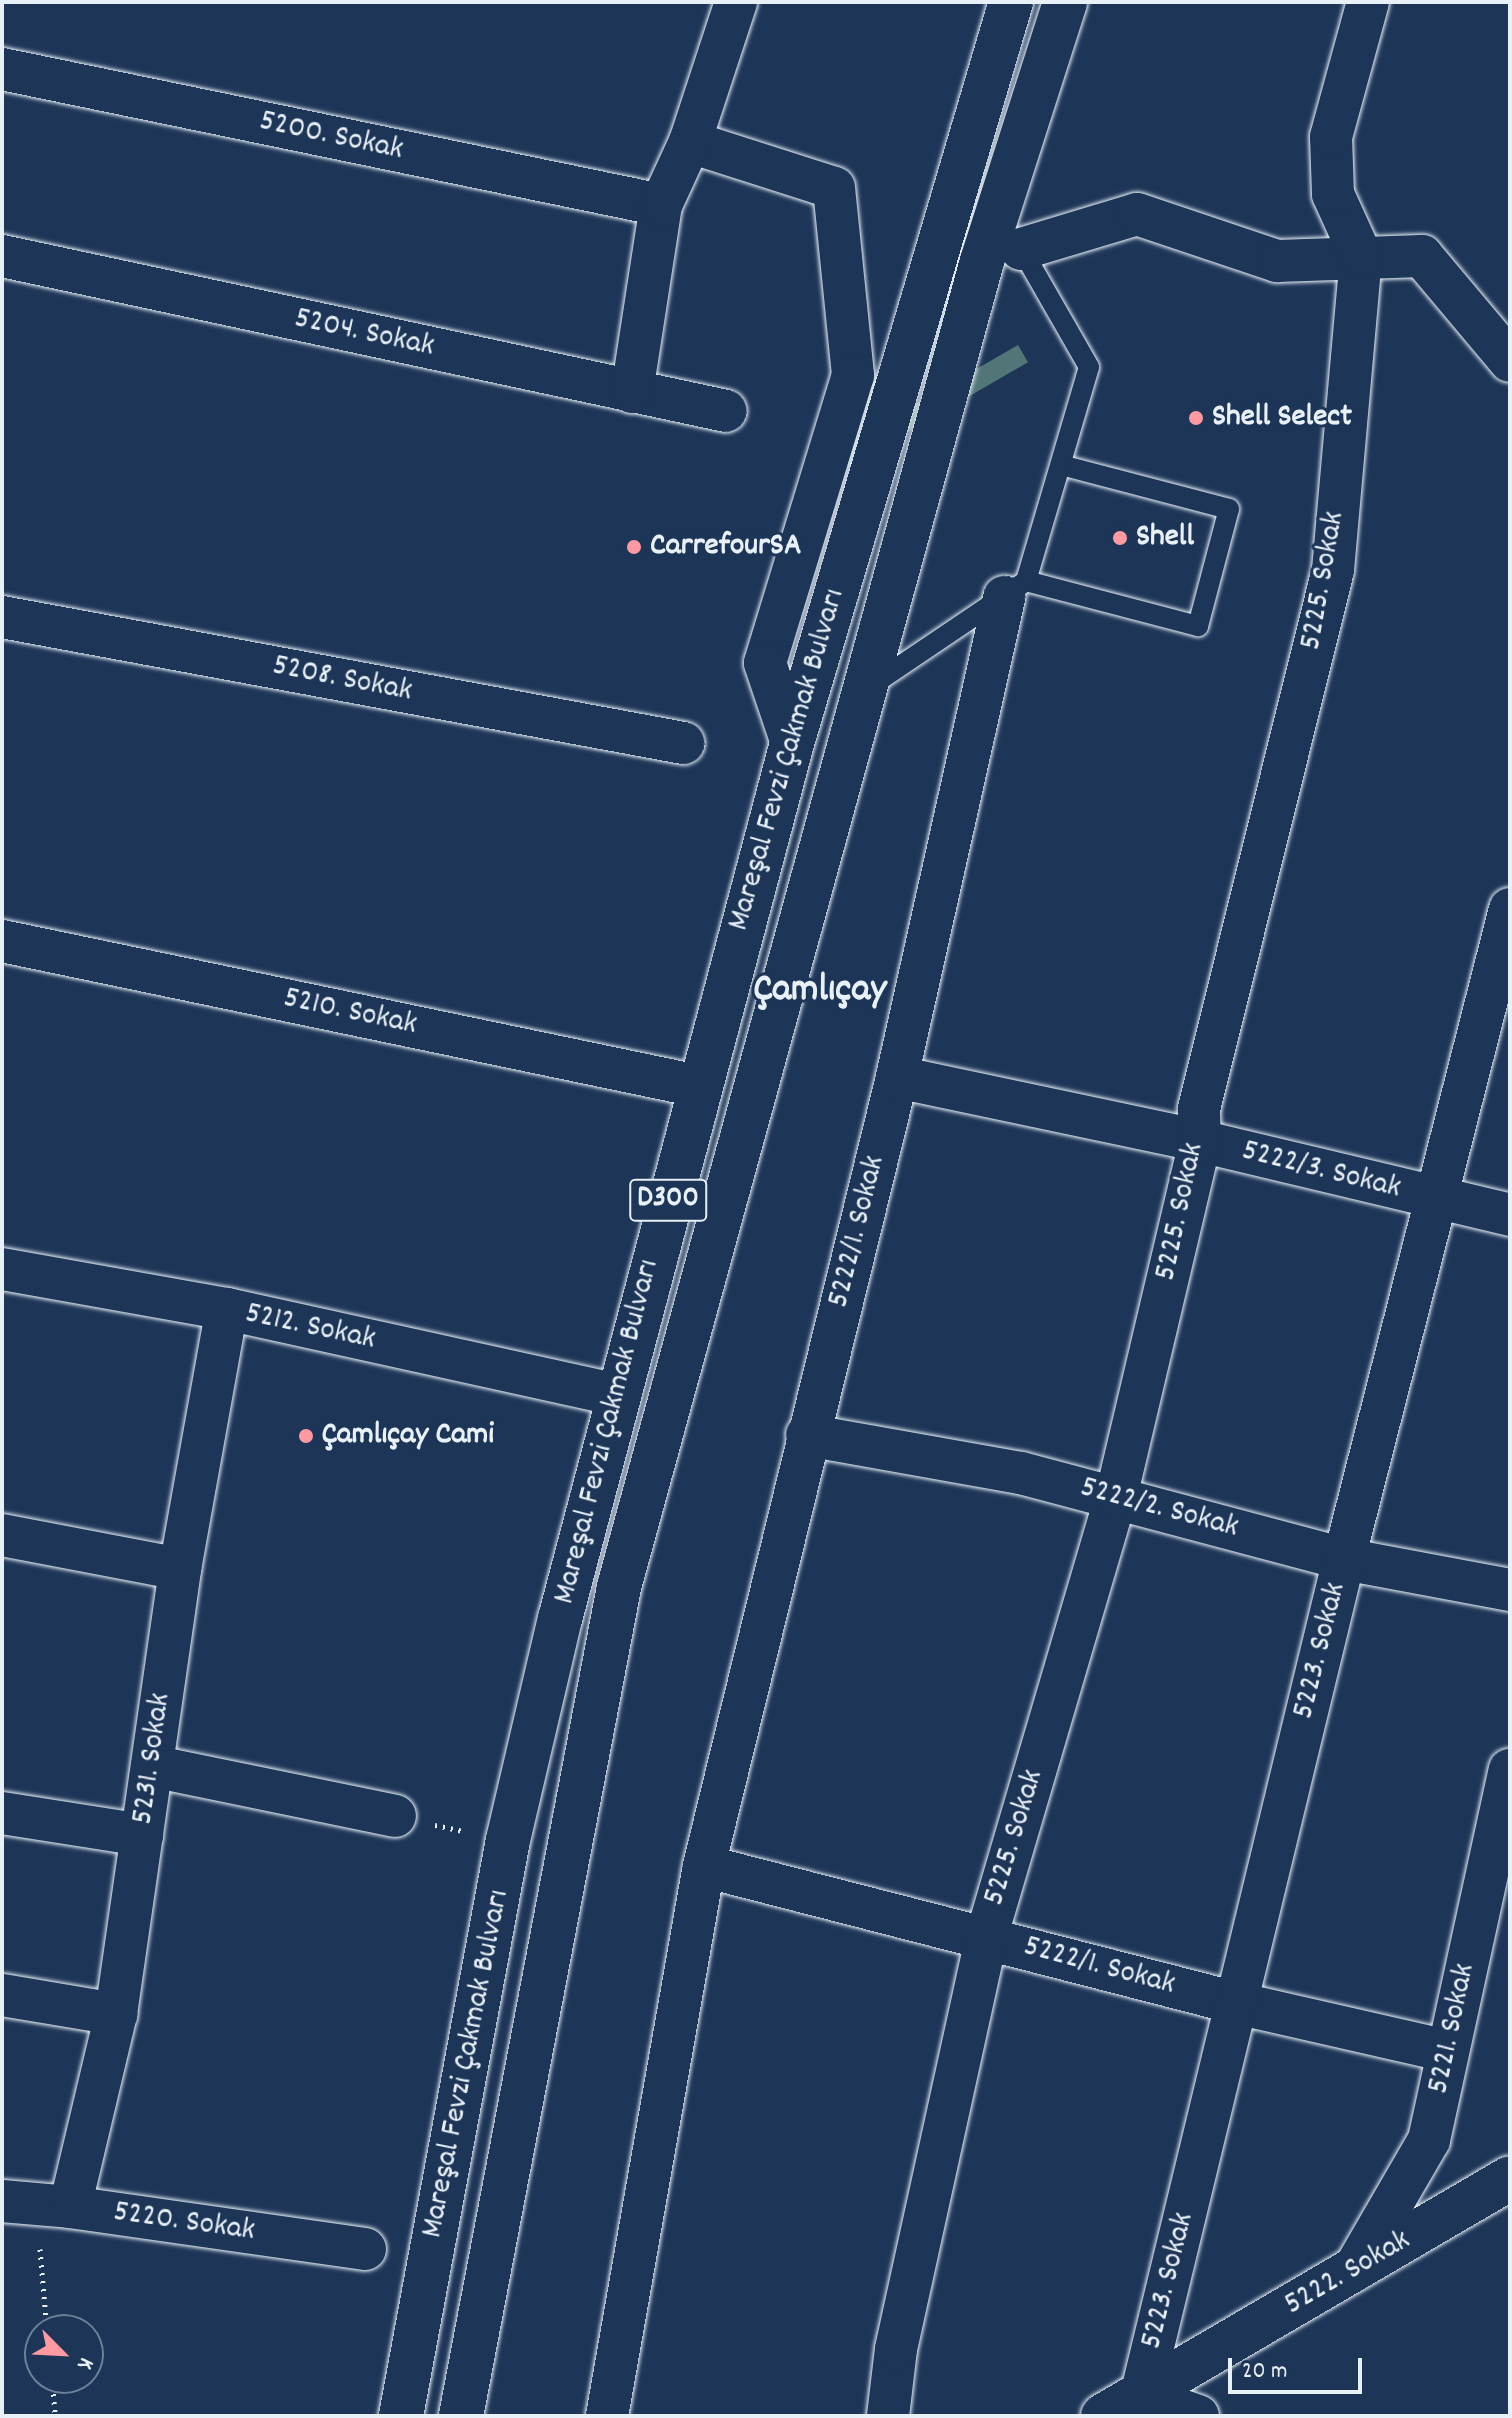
<!DOCTYPE html>
<meta charset="utf-8">
<style>
body{margin:0}
#map{position:relative;width:1512px;height:2418px;overflow:hidden;background:#1d3557;font-family:Dekko,sans-serif}
div>[style]{position:absolute}
.green>*{inset:0;background:#527677;transform-origin:0 0}
.path>*{height:5px;margin-top:-2.5px;transform-origin:0;background:repeating-linear-gradient(90deg,#e8f1f8 0 2px,transparent 0 8px)}
.roads{filter:drop-shadow(0 0 2px #e8f1f8) drop-shadow(0 0 2px #e8f1f8)}
.service>*{height:20px;margin:-10px;padding:0 10px;transform-origin:10px;border-radius:10px;background:#1d3557}
.minor>*{height:42px;margin:-21px;padding:0 21px;transform-origin:21px;border-radius:21px;background:#1d3557}
.tertiary>*{height:44px;margin:-22px;padding:0 22px;transform-origin:22px;border-radius:22px;background:#1d3557}
.trunk>*{height:44px;margin:-22px;padding:0 22px;transform-origin:22px;border-radius:22px;background:#1d3557}
.dots>*{width:22px;height:22px;translate:-50% -50%;box-sizing:border-box;border:4px solid #1d3557;border-radius:50%}
span{translate:-50% -50%;white-space:nowrap;text-align:center;line-height:1.15;-webkit-text-stroke:6px #1d3557;paint-order:stroke}
.shield-label span{padding:2px 6px;background:#1d3557;border:2px solid;border-radius:6px;-webkit-text-stroke-width:0}
.shield-label{font-size:30px;color:#e8f1f8;font-weight:700}
.street-label{font-size:32px;color:#e8f1f8}
.poi-label{font-size:32px;color:#e8f1f8;font-weight:700}
.left{translate:0 -50%;text-align:left}
.district-label{font-size:40px;color:#e8f1f8;font-weight:700}
.frame{position:absolute;inset:0;border:4px solid #e8f1f8;pointer-events:none}
.north{position:absolute;left:24px;top:2314px;width:80px;height:80px;box-sizing:border-box;background:#1d3557;border:2px solid #6e8097;border-radius:50%;rotate:114deg;font-size:22px;font-weight:700;line-height:32px;text-align:center;color:#e8f1f8}
.north::after{content:'';display:block;margin:auto;width:28px;height:36px;background:#ff9aa2;clip-path:polygon(50% 0,100% 100%,50% 72%,0 100%)}
.scale{position:absolute;left:1228px;top:2358px;width:134px;height:36px;box-sizing:border-box;border:4px solid #e8f1f8;border-top:0;padding-left:10px;font-size:24px;line-height:28px;white-space:nowrap;color:#e8f1f8;-webkit-text-stroke:6px #1d3557;paint-order:stroke}
</style>
<div id="map">
<div class="green">
<div style="left:1018px;top:345px;width:20px;height:217px;rotate:60deg"></div>
</div>
<div class="path">
<div style="left:435px;top:1825px;width:30px;rotate:12deg"></div>
<div style="left:40px;top:2249px;width:81px;rotate:85.1deg"></div>
<div style="left:52px;top:2378px;width:38px;rotate:85deg"></div>
</div>
<div class="roads">
<div class="service">
<div style="left:1026px;top:581px;width:178px;rotate:14.7deg"></div>
<div style="left:1198px;top:626px;width:121px;rotate:-75.2deg"></div>
<div style="left:1229px;top:509px;width:174px;rotate:-165.3deg"></div>
<div style="left:872px;top:685px;width:186px;rotate:-34deg"></div>
<div style="left:1026px;top:581px;width:223px;rotate:-73.6deg"></div>
<div style="left:1089px;top:367px;width:143px;rotate:-119.8deg"></div>
</div>
<div class="minor">
<div style="left:2px;top:69px;width:673px;rotate:11.66deg"></div>
<div style="left:690px;top:142px;width:151px;rotate:17.7deg"></div>
<div style="left:834px;top:188px;width:188px;rotate:84.2deg"></div>
<div style="left:853px;top:375px;width:301px;rotate:107deg"></div>
<div style="left:765px;top:663px;width:84px;rotate:71.4deg"></div>
<div style="left:1021px;top:249px;width:121px;rotate:-16.8deg"></div>
<div style="left:1137px;top:214px;width:148px;rotate:18.6deg"></div>
<div style="left:1277px;top:261px;width:145px;rotate:-2deg"></div>
<div style="left:1422px;top:256px;width:137px;rotate:50deg"></div>
<div style="left:2px;top:256px;width:740px;rotate:12.08deg"></div>
<div style="left:632px;top:392px;width:189px;rotate:-81.2deg"></div>
<div style="left:661px;top:205px;width:69px;rotate:-65.3deg"></div>
<div style="left:690px;top:142px;width:147px;rotate:-71.8deg"></div>
<div style="left:2px;top:617px;width:693px;rotate:10.48deg"></div>
<div style="left:2px;top:941px;width:711px;rotate:11.77deg"></div>
<div style="left:897px;top:1077px;width:310px;rotate:11.9deg"></div>
<div style="left:1200px;top:1141px;width:319px;rotate:13.4deg"></div>
<div style="left:2px;top:1269px;width:229px;rotate:10.1deg"></div>
<div style="left:227px;top:1309px;width:399px;rotate:12.4deg"></div>
<div style="left:807px;top:1435px;width:217px;rotate:10.1deg"></div>
<div style="left:1021px;top:1473px;width:334px;rotate:14.9deg"></div>
<div style="left:1344px;top:1559px;width:169px;rotate:10.6deg"></div>
<div style="left:2px;top:1535px;width:181px;rotate:10.8deg"></div>
<div style="left:152px;top:1766px;width:248px;rotate:11.6deg"></div>
<div style="left:2px;top:1813px;width:142px;rotate:8.9deg"></div>
<div style="left:704px;top:1866px;width:549px;rotate:14.44deg"></div>
<div style="left:1236px;top:2003px;width:217px;rotate:12.8deg"></div>
<div style="left:2px;top:1995px;width:116px;rotate:9.5deg"></div>
<div style="left:2px;top:2201px;width:68px;rotate:5deg"></div>
<div style="left:70px;top:2207px;width:298px;rotate:8.1deg"></div>
<div style="left:70px;top:2207px;width:198px;rotate:-76.6deg"></div>
<div style="left:116px;top:2014px;width:450px;rotate:-81.8deg"></div>
<div style="left:180px;top:1569px;width:264px;rotate:-79.8deg"></div>
<div style="left:1353px;top:2271px;width:151px;rotate:-59.9deg"></div>
<div style="left:1429px;top:2140px;width:379px;rotate:-77.7deg"></div>
<div style="left:607px;top:2416px;width:558px;rotate:-80deg"></div>
<div style="left:704px;top:1866px;width:812px;rotate:-76.25deg"></div>
<div style="left:897px;top:1077px;width:492px;rotate:-77.4deg"></div>
<div style="left:888px;top:2416px;width:67px;rotate:-83.2deg"></div>
<div style="left:896px;top:2349px;width:421px;rotate:-77.6deg"></div>
<div style="left:986px;top:1938px;width:460px;rotate:-73.6deg"></div>
<div style="left:1116px;top:1497px;width:366px;rotate:-76.7deg"></div>
<div style="left:1200px;top:1141px;width:32px;rotate:-92deg"></div>
<div style="left:1199px;top:1109px;width:555px;rotate:-76.04deg"></div>
<div style="left:1333px;top:570px;width:315px;rotate:-84.9deg"></div>
<div style="left:1361px;top:256px;width:68px;rotate:-114.3deg"></div>
<div style="left:1333px;top:194px;width:57px;rotate:-92deg"></div>
<div style="left:1331px;top:137px;width:140px;rotate:-74.7deg"></div>
<div style="left:1198px;top:2416px;width:60px;rotate:-160.7deg"></div>
<div style="left:1141px;top:2396px;width:861px;rotate:-76.37deg"></div>
<div style="left:1344px;top:1559px;width:671px;rotate:-75.67deg"></div>
</div>
<div class="tertiary">
<div style="left:1103px;top:2416px;width:471px;rotate:-30.3deg"></div>
</div>
<div class="trunk">
<div style="left:401px;top:2416px;width:586px;rotate:-79.48deg"></div>
<div style="left:508px;top:1840px;width:227px;rotate:-76.8deg"></div>
<div style="left:560px;top:1619px;width:906px;rotate:-75.17deg"></div>
<div style="left:792px;top:743px;width:773px;rotate:-73.54deg"></div>
<div style="left:461px;top:2416px;width:844px;rotate:-79.21deg"></div>
<div style="left:619px;top:1587px;width:1375px;rotate:-74.69deg"></div>
<div style="left:982px;top:261px;width:272px;rotate:-72.2deg"></div>
</div>
</div>
<div class="dots">
<div style="left:1196px;top:418px;background:#ff9aa2"></div>
<div style="left:1120px;top:538px;background:#ff9aa2"></div>
<div style="left:634px;top:547px;background:#ff9aa2"></div>
<div style="left:306px;top:1436px;background:#ff9aa2"></div>
</div>
<div class="shield-label">
<span style="left:668px;top:1200px">D300</span>
</div>
<div class="street-label">
<span style="left:331px;top:137px;rotate:12deg">5200. Sokak</span>
<span style="left:364px;top:334px;rotate:12deg">5204. Sokak</span>
<span style="left:1324px;top:581px;rotate:-80deg">5225. Sokak</span>
<span style="left:342px;top:680px;rotate:11deg">5208. Sokak</span>
<span style="left:788px;top:760px;rotate:-74deg">Mareşal Fevzi Çakmak Bulvarı</span>
<span style="left:350px;top:1013px;rotate:12deg">5210. Sokak</span>
<span style="left:1321px;top:1171px;rotate:14deg">5222/3. Sokak</span>
<span style="left:1181px;top:1212px;rotate:-78deg">5225. Sokak</span>
<span style="left:858px;top:1232px;rotate:-76deg">5222/1. Sokak</span>
<span style="left:310px;top:1328px;rotate:12deg">5212. Sokak</span>
<span style="left:608px;top:1432px;rotate:-76deg">Mareşal Fevzi Çakmak Bulvarı</span>
<span style="left:1159px;top:1509px;rotate:15deg">5222/2. Sokak</span>
<span style="left:1321px;top:1651px;rotate:-76deg">5223. Sokak</span>
<span style="left:153px;top:1759px;rotate:-82deg">5231. Sokak</span>
<span style="left:1015px;top:1838px;rotate:-73deg">5225. Sokak</span>
<span style="left:1099px;top:1967px;rotate:15deg">5222/1. Sokak</span>
<span style="left:1453px;top:2029px;rotate:-78deg">5221. Sokak</span>
<span style="left:467px;top:2064px;rotate:-79deg">Mareşal Fevzi Çakmak Bulvarı</span>
<span style="left:184px;top:2223px;rotate:8deg">5220. Sokak</span>
<span style="left:1348px;top:2274px;rotate:-30deg">5222. Sokak</span>
<span style="left:1169px;top:2281px;rotate:-76deg">5223. Sokak</span>
</div>
<div class="poi-label">
<span class="left" style="left:1212px;top:418px">Shell Select</span>
<span class="left" style="left:1136px;top:538px">Shell</span>
<span class="left" style="left:650px;top:547px">CarrefourSA</span>
<span class="left" style="left:322px;top:1436px">Çamlıçay Cami</span>
</div>
<div class="district-label">
<span style="left:820px;top:992px">Çamlıçay</span>
</div>
<div class="frame"></div>
<div class="north">K</div>
<div class="scale">20 m</div>
</div>
